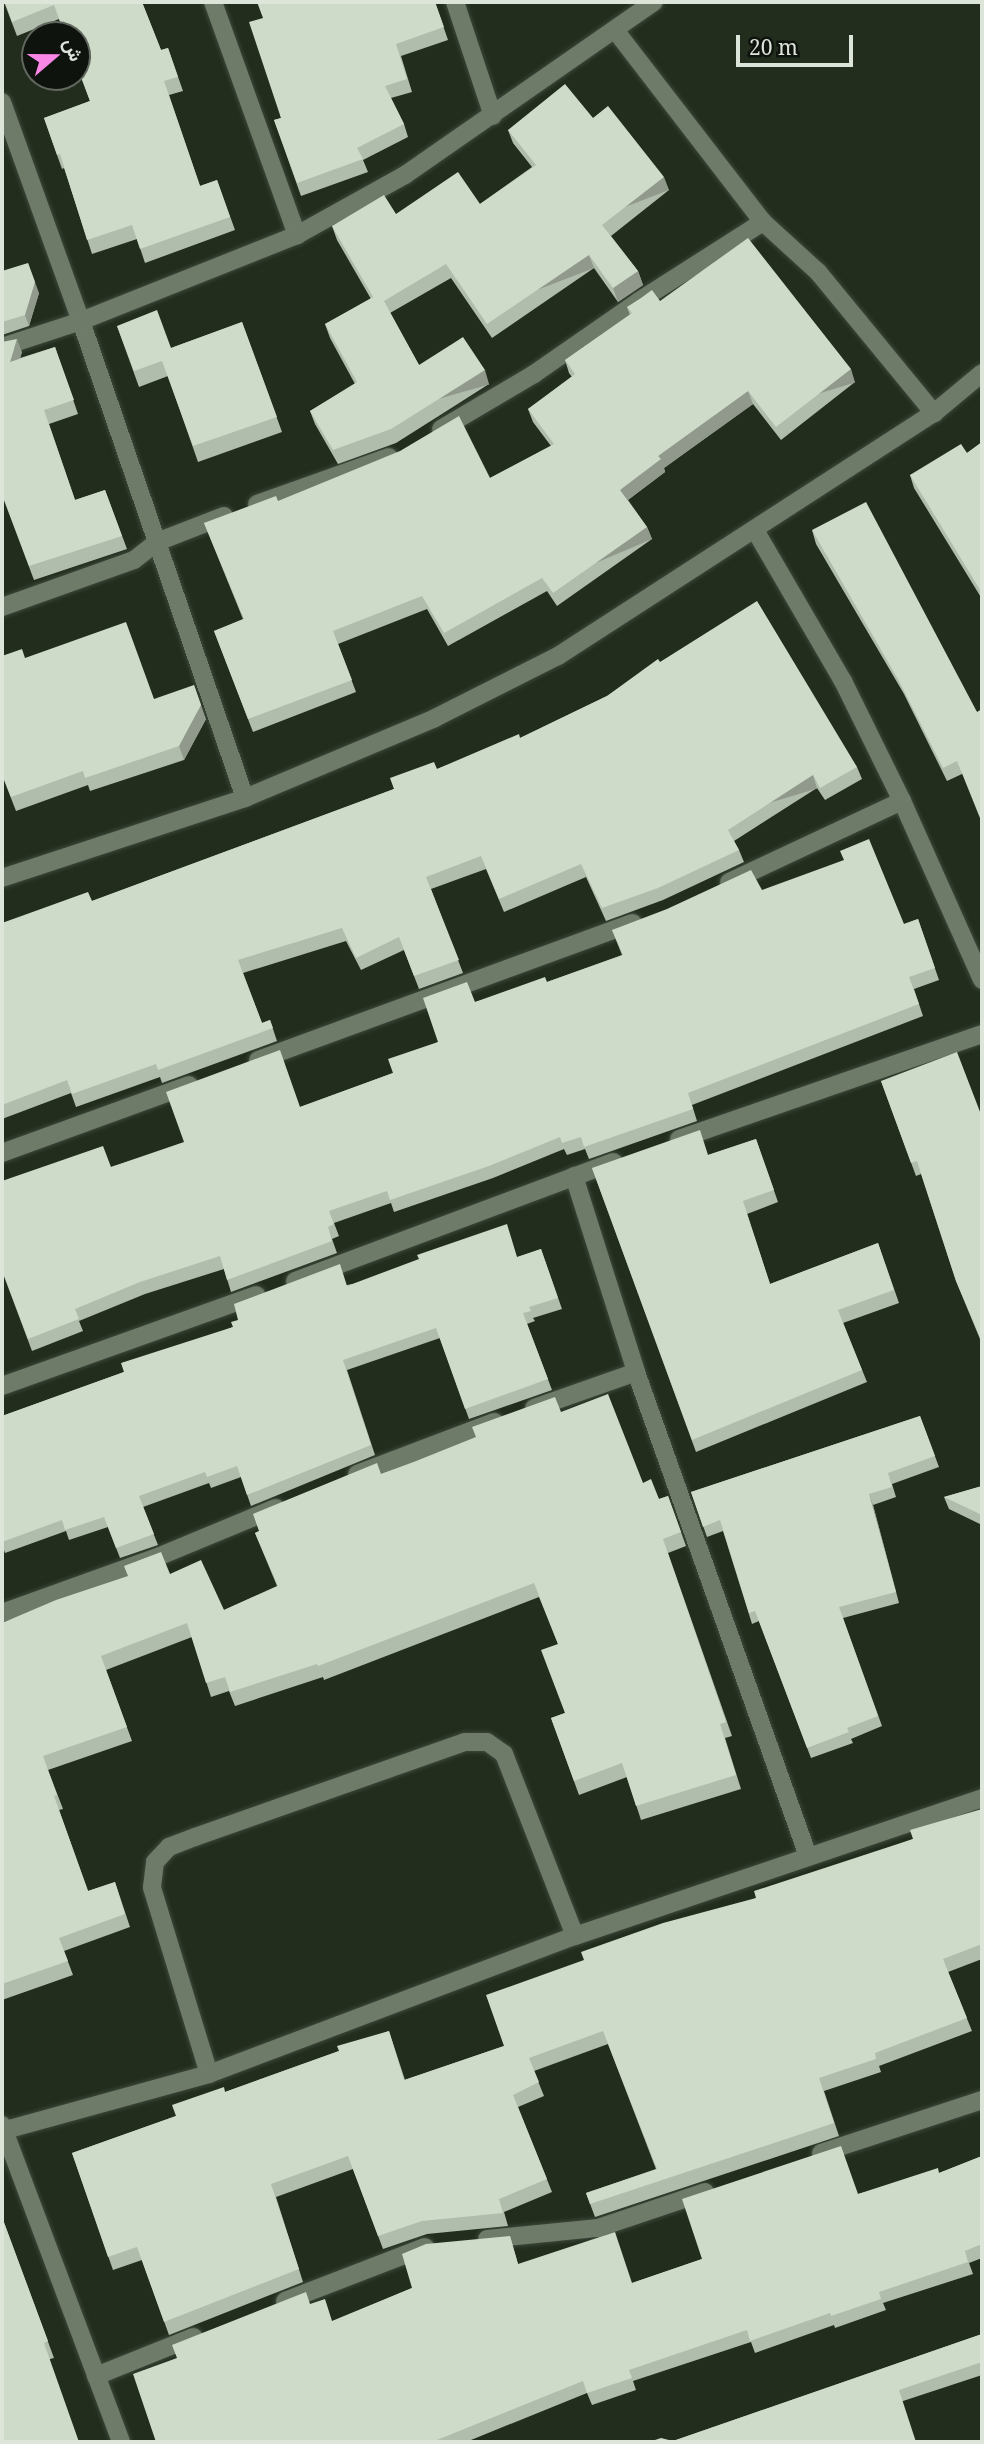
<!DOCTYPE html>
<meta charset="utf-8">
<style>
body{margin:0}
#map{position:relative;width:984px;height:2444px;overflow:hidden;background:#222d1e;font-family:"Noto Serif",Vazirmatn,serif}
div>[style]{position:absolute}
.roads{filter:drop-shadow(0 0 2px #3d473a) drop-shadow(0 0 2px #3d473a)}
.minor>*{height:18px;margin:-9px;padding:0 9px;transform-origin:9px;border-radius:9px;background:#6e7b69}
.wall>*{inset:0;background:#b0bcac}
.shaded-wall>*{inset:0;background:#90998c;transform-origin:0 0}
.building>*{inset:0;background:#cddbc8}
span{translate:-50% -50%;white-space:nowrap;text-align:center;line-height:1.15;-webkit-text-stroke:7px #0e130d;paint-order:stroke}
.frame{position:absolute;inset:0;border:4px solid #dde4da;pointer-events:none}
.north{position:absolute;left:21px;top:21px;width:70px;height:70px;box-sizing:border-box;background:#0e130d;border:2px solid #61675f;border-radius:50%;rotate:70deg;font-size:19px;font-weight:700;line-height:28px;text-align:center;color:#dde4da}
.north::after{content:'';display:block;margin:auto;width:24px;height:32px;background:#fa87e6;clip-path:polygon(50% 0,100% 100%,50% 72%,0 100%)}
.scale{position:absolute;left:736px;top:35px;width:117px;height:32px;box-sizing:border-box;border:4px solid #dde4da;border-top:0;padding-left:9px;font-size:21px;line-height:24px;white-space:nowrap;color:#dde4da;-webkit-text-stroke:5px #0e130d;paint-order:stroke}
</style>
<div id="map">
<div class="roads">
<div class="minor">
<div style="left:213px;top:2px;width:248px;rotate:70.2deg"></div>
<div style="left:455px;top:2px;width:120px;rotate:71.6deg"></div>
<div style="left:615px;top:30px;width:242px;rotate:52.4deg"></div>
<div style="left:763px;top:222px;width:74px;rotate:42.3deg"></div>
<div style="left:818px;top:272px;width:183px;rotate:50.6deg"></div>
<div style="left:2px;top:102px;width:233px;rotate:70.2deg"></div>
<div style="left:81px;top:321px;width:504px;rotate:71.03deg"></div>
<div style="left:2px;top:347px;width:83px;rotate:-18.2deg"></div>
<div style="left:81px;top:321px;width:232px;rotate:-21.7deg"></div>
<div style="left:297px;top:235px;width:124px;rotate:-29.1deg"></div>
<div style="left:405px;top:175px;width:303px;rotate:-34.8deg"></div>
<div style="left:441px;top:429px;width:108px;rotate:-30.6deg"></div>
<div style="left:534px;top:374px;width:128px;rotate:-34.8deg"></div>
<div style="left:639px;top:301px;width:147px;rotate:-32.5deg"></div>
<div style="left:257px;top:504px;width:140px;rotate:-19.6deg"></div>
<div style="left:755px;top:530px;width:175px;rotate:59.8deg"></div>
<div style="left:843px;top:681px;width:134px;rotate:63.8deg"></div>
<div style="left:902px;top:801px;width:196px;rotate:65.9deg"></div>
<div style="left:2px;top:607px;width:140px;rotate:-19.6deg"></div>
<div style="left:134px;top:560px;width:29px;rotate:-38deg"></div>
<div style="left:157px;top:542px;width:72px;rotate:-21.2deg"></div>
<div style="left:2px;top:878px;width:256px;rotate:-18.2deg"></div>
<div style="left:245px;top:798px;width:206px;rotate:-22.8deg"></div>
<div style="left:435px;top:718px;width:138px;rotate:-26.8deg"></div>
<div style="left:558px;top:656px;width:448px;rotate:-32.9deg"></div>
<div style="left:934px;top:413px;width:62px;rotate:-39.8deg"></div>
<div style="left:729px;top:882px;width:191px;rotate:-25.1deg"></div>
<div style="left:258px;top:1060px;width:399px;rotate:-20.1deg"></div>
<div style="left:679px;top:1139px;width:321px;rotate:-19.1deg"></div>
<div style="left:2px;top:1153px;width:199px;rotate:-20deg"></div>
<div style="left:574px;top:1176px;width:206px;rotate:72.4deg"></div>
<div style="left:636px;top:1372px;width:514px;rotate:70.44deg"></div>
<div style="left:295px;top:1281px;width:340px;rotate:-20.5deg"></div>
<div style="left:2px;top:1386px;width:270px;rotate:-19.7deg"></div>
<div style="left:534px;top:1408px;width:108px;rotate:-19.4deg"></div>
<div style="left:357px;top:1474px;width:147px;rotate:-20.8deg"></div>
<div style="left:2px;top:1613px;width:163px;rotate:-19.8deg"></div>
<div style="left:155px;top:1558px;width:131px;rotate:-22.5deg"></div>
<div style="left:209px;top:2074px;width:195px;rotate:-107deg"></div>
<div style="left:152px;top:1887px;width:25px;rotate:-83deg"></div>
<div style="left:155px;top:1862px;width:21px;rotate:-47deg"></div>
<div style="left:169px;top:1847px;width:28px;rotate:-21deg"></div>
<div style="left:195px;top:1837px;width:286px;rotate:-19.4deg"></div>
<div style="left:465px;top:1742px;width:22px"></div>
<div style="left:487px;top:1742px;width:21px;rotate:35deg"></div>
<div style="left:504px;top:1754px;width:195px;rotate:68.7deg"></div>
<div style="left:2px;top:2125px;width:339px;rotate:69.4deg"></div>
<div style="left:2px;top:2131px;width:215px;rotate:-15.4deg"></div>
<div style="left:209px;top:2074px;width:391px;rotate:-20.7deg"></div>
<div style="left:575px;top:1936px;width:430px;rotate:-18.7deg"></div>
<div style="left:821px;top:2153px;width:169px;rotate:-18.2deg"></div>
<div style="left:487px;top:2239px;width:112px;rotate:-5.7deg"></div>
<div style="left:598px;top:2228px;width:113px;rotate:-18.6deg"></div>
<div style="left:285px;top:2301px;width:150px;rotate:-21.1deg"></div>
<div style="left:96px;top:2376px;width:105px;rotate:-21.9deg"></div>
</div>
</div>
<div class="wall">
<div style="clip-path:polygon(4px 2px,142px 2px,161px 50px,168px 48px,183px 91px,169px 95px,200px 186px,217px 180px,235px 230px,145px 263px,137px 239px,92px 254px,64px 168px,62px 169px,44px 118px,90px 101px,59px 19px,17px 36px)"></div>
<div style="clip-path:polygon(435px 2px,448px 40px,401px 56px,412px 92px,391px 98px,404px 124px,408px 137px,363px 160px,368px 172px,301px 196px,274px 120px,281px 118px,263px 18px)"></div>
<div style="clip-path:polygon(593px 118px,669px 190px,611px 236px,638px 271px,643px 285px,618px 302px,594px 268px,492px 338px,451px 278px,390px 313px,419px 365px,489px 384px,396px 443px,338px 464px,315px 424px,310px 411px,355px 384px,330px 338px,325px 324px,371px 299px,337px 240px,332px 226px,396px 214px,480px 204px,532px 167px,513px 143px,508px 130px)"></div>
<div style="clip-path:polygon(2px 271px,39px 293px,29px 326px,2px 335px)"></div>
<div style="clip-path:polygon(660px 301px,855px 382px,781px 440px,753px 404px,664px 468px,665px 472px,628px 500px,647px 527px,652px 539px,557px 606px,547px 591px,448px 646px,427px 609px,338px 644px,356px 692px,253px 732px,214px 631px,243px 619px,204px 523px,278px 501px,490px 478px,551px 446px,533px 422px,528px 409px,572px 377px,569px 373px,565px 360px,630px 315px,627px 307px)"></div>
<div style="clip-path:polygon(242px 322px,282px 432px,198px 462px,168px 376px,139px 387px,117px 326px,171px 348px)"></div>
<div style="clip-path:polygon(2px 342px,22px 352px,20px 358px,55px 347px,78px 414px,49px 424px,75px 500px,105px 490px,127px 549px,34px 580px,2px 495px)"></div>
<div style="clip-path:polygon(982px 442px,982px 599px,914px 488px,910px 475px,967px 453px)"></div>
<div style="clip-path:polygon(812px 530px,977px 712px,962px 774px,947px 781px,904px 694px,816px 544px)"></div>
<div style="clip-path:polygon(25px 658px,154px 699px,206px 719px,184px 760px,90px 791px,88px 785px,16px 811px,2px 775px)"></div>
<div style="clip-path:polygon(660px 662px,857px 767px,862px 779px,825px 800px,817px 788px,734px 841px,739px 850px,744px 862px,663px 900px,606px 921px,586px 877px,504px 912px,486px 869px,431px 889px,463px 973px,419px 989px,404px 950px,361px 970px,346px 941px,243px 973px,262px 1023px,270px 1020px,277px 1041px,162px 1083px,160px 1077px,76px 1107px,71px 1093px,2px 1119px,2px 923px,92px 901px,394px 789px,437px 769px,520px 738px,607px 696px)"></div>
<div style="clip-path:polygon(762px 890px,904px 924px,918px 919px,939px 980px,914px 989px,923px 1016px,692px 1105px,697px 1121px,589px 1159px,585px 1149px,567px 1155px,564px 1149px,493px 1178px,394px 1212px,391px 1203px,334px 1223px,339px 1236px,332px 1239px,337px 1253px,231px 1292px,224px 1269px,145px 1294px,79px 1321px,83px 1331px,32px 1351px,2px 1271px,111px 1167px,300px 1107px,393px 1073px,438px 1042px,475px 1002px,547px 982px,622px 955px,612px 930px)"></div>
<div style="clip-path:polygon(881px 1081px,982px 1117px,982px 1344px,956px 1281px,921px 1174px,916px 1176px)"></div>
<div style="clip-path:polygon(756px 1139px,778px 1202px,747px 1214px,770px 1284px,878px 1243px,899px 1303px,843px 1323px,867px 1382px,696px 1452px,592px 1168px,708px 1155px)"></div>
<div style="clip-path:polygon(541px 1249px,562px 1309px,533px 1318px,535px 1321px,527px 1324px,552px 1390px,469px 1419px,440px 1338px,347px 1370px,375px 1455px,251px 1506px,241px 1477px,211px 1488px,209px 1483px,143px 1507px,158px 1545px,120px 1558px,108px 1527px,69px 1540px,66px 1531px,5px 1553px,2px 1544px,2px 1416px,124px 1372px,233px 1327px,347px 1285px,518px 1257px)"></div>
<div style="clip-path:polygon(561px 1412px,643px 1483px,659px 1499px,668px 1496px,686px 1546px,668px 1553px,732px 1736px,725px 1738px,741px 1789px,641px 1820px,627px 1777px,579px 1795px,551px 1718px,565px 1713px,558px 1644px,539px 1597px,324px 1680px,323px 1677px,235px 1706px,229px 1691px,211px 1697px,192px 1637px,106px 1670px,132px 1741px,48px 1770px,63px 1809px,59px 1810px,88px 1891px,115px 1882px,130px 1927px,64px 1951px,73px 1975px,2px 2000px,2px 1623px,170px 1574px,224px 1610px,277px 1586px,255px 1533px,381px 1474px)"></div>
<div style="clip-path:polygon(920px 1416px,939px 1467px,892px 1484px,896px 1497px,873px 1505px,899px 1603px,843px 1618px,882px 1726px,851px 1739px,853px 1743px,811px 1758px,759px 1621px,752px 1624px,723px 1531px,707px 1537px,691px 1492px)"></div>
<div style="clip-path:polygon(982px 1486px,982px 1525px,949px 1509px,944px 1497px)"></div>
<div style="clip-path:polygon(982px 1809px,982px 1959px,948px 1972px,972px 2031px,879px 2066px,881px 2072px,824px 2091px,839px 2136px,595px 2217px,586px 2193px,656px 2169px,608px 2044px,534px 2071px,544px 2096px,518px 2107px,552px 2192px,504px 2212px,508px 2226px,427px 2234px,383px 2249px,353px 2169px,276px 2197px,303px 2282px,169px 2335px,142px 2260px,113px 2270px,72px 2153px,176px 2116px,225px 2092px,339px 2051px,389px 2031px,405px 2080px,504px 2046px,756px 1898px,913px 1839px)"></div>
<div style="clip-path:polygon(982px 2156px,982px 2258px,969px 2263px,973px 2274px,883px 2303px,886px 2310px,835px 2328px,834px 2325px,755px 2353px,751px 2342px,633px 2381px,636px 2390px,592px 2405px,587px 2393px,466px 2442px,156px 2442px,177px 2358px,333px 2321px,412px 2288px,510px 2236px,518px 2264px,632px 2283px,702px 2259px,858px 2194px,939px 2173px)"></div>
<div style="clip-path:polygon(2px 2217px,54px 2358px,50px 2359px,2px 2442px)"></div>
<div style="clip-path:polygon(982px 2334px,982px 2375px,903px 2401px,673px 2441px)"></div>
</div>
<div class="shaded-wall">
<div style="left:664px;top:177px;width:14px;height:78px;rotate:69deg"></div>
<div style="left:589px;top:255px;width:14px;height:123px;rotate:69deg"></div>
<div style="clip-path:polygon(28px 263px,39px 293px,29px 326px,25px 315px)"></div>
<div style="clip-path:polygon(638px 271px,643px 285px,618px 302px,613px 288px)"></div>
<div style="clip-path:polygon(17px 339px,22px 352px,15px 376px,10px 362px)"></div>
<div style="left:851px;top:369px;width:14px;height:95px;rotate:73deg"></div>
<div style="left:485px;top:370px;width:15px;height:111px;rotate:74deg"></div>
<div style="clip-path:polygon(748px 391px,753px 404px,664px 468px,665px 472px,625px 502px,620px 490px,658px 456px)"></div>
<div style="left:647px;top:527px;width:13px;height:115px;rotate:67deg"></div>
<div style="clip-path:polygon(194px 685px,206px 719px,184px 760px,179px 746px)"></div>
<div style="left:813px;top:775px;width:14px;height:101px;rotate:73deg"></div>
<div style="clip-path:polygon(869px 1494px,873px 1505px,899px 1603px,896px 1592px)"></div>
</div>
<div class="building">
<div style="clip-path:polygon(5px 2px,142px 2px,161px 50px,168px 48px,178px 77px,164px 81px,200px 186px,217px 180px,230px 217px,140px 249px,132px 225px,87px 240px,60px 154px,57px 155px,44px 118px,90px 101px,77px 66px,77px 35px,65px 35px,54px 5px,12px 22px)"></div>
<div style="clip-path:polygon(257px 2px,435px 2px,444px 27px,396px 44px,407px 79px,385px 86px,404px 124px,357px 148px,363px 159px,297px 183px,274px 120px,281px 118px,249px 22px,263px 18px)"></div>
<div style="clip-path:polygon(565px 84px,593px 118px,608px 106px,664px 177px,602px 225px,638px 271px,613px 288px,589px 255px,487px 324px,446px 264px,384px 301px,419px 365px,463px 337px,485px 370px,391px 429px,333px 450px,310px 411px,357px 382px,325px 324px,373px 297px,332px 226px,384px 195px,396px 214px,458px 172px,480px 204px,536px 165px,508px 130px)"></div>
<div style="clip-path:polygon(748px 238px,851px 369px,776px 427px,748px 391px,658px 456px,661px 459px,620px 490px,647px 527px,553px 593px,542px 578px,444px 633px,422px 596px,333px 631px,352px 680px,248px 719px,214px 631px,244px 619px,204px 523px,276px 496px,278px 501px,400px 451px,459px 416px,490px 478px,554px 444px,528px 409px,575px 374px,565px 360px,632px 313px,627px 307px,641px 298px,652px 290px,660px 301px)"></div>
<div style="clip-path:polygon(28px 263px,35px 282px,25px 315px,2px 322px,2px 271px)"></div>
<div style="clip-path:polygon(157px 310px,171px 348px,242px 322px,277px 417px,193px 446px,162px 361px,134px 371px,117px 326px)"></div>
<div style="clip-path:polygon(17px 339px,10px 362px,55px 347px,74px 400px,44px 410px,75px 500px,105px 490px,122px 536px,29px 566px,2px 494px,2px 342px)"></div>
<div style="clip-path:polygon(982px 442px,982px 593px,910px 475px,961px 444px,967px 453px)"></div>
<div style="clip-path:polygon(866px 502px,977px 712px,982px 709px,982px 823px,957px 761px,943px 768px,899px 681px,812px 530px)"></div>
<div style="clip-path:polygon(757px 601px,857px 767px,820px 788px,813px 775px,728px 830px,739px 850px,658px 888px,602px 908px,581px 864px,499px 899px,481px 856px,426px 877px,459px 960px,414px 976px,399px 937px,356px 958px,342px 928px,238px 960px,262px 1023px,270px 1020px,273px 1028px,158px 1070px,156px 1064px,72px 1094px,67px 1080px,2px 1105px,2px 923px,88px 892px,92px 901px,394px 789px,390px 778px,434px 762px,437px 769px,519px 734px,520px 738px,607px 696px,658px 659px,660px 662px)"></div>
<div style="clip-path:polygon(126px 622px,154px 699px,194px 685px,201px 705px,179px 746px,85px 778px,83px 771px,11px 797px,2px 774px,2px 656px,22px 649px,25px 658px)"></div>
<div style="clip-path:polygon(869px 839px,904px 924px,918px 919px,935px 968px,909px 977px,919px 1004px,688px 1093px,693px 1109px,584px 1147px,581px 1137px,562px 1143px,560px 1137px,489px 1166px,390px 1200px,387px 1191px,329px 1211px,334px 1224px,328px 1227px,332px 1241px,227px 1280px,220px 1256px,140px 1282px,75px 1309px,79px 1319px,28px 1339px,2px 1270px,2px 1181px,103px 1146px,111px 1167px,184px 1142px,166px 1092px,280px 1050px,300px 1107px,393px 1073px,388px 1059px,438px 1042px,423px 998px,467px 982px,475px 1002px,545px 977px,547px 982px,623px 955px,612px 930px,667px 909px,751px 870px,762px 890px,844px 860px,840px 851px)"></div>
<div style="clip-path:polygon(957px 1052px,982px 1117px,982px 1342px,956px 1281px,917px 1161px,911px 1163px,881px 1081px)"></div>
<div style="clip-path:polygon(700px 1130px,708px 1155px,756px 1139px,774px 1190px,743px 1201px,770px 1284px,878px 1243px,894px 1290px,838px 1310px,862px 1370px,692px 1440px,592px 1168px)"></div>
<div style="clip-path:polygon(507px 1224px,517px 1257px,541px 1249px,558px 1298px,529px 1307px,531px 1311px,523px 1313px,548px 1379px,465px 1409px,436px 1328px,343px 1360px,371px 1445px,247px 1495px,237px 1466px,207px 1477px,205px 1472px,139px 1496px,154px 1534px,116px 1548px,104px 1517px,65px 1530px,62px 1520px,2px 1542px,2px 1416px,124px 1372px,121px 1363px,233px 1327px,231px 1322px,238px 1320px,234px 1304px,340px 1264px,347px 1286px,419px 1259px,417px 1255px)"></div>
<div style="clip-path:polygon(608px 1394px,643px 1483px,651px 1479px,659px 1499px,668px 1496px,681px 1532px,663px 1539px,726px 1722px,720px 1724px,736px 1775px,636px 1806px,622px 1763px,574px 1781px,551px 1718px,565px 1713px,541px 1650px,558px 1644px,534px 1583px,318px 1666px,317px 1664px,230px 1692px,225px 1677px,206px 1683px,187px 1623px,101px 1656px,127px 1727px,43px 1756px,57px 1795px,54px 1796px,88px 1891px,115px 1882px,125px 1914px,59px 1938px,68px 1961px,2px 1984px,2px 1623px,56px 1600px,128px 1576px,124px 1566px,161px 1552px,170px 1574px,201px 1560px,224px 1610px,278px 1586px,255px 1533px,259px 1531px,253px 1514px,377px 1463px,381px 1474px,416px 1461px,476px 1437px,472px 1427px,555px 1397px,561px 1412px)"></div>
<div style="clip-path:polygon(920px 1416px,935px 1456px,888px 1473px,892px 1487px,869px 1494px,896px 1592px,839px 1607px,878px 1716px,847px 1728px,849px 1732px,807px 1748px,755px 1611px,749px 1613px,720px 1520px,703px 1527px,691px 1492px)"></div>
<div style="clip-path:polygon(982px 1486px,982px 1515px,944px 1497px)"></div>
<div style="clip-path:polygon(982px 1809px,982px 1944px,943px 1959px,967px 2018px,875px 2053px,876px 2059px,819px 2078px,834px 2123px,590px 2204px,586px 2193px,657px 2169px,603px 2031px,529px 2058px,539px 2082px,513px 2095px,547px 2179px,499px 2199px,503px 2213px,422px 2221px,378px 2236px,348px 2156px,271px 2184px,299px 2269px,164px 2322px,137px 2247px,108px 2257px,72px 2153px,176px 2116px,172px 2105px,224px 2087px,225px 2092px,339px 2051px,337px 2046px,389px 2031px,404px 2080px,504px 2046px,486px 1995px,584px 1960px,581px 1952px,663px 1923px,756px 1898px,754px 1891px,913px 1839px,910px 1830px)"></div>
<div style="clip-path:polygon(841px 2146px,858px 2194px,938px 2168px,939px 2173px,982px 2156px,982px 2244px,965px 2251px,968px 2262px,879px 2292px,881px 2299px,831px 2316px,830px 2313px,750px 2341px,747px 2330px,629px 2370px,632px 2378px,587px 2393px,583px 2381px,432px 2442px,156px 2442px,133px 2374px,177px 2358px,172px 2345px,306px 2292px,310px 2304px,325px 2299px,332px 2321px,412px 2288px,402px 2254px,426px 2244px,510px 2236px,518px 2264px,615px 2232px,632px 2283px,702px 2259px,682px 2199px)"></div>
<div style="clip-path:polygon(2px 2217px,48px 2341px,44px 2343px,79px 2442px,2px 2442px)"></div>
<div style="clip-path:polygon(982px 2334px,982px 2362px,899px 2390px,916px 2442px,649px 2442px,661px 2438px,673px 2441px)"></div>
</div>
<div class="frame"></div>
<div class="north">ش</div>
<div class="scale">20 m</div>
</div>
